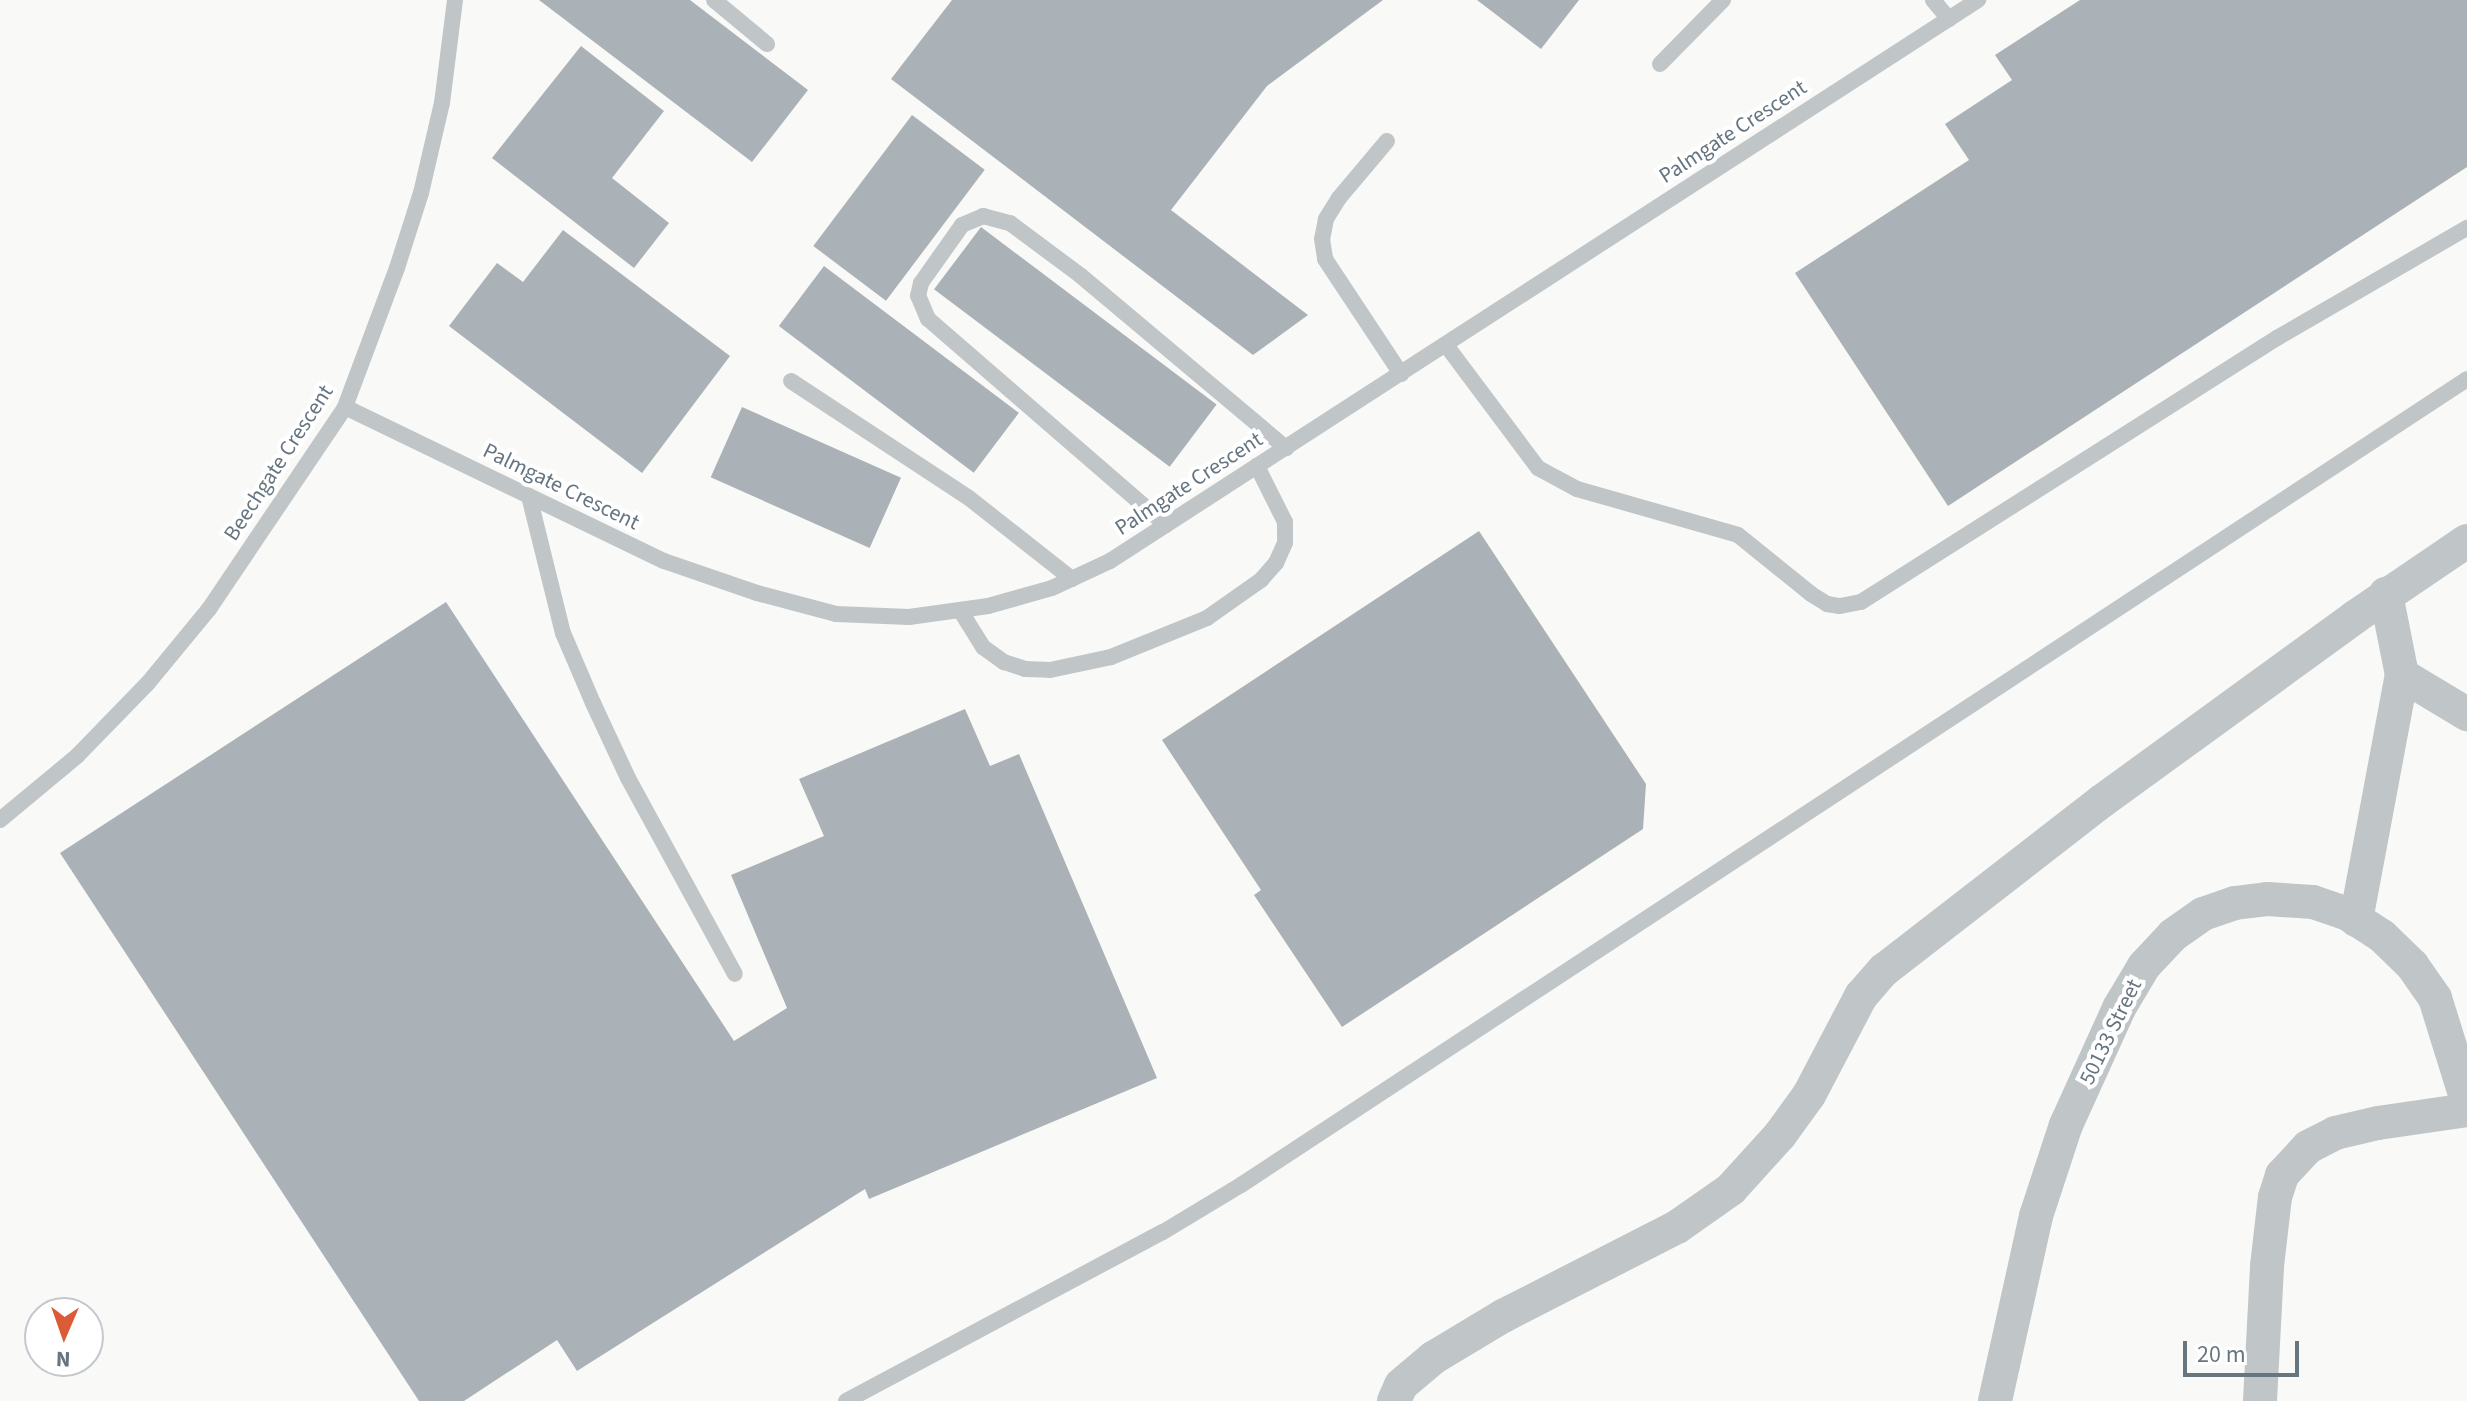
<!DOCTYPE html>
<style>
body{margin:0}
#map{position:relative;width:2467px;height:1401px;overflow:hidden;background:#f9f9f7;font-family:"Source Sans 3",sans-serif}
div>[style]{position:absolute}
.building>*{inset:0;background:#aab2b7;transform-origin:0 0}
.service>*{height:16px;margin:-8px;padding:0 8px;transform-origin:8px;border-radius:8px;background:#c0c5c8}
.minor>*{height:34px;margin:-17px;padding:0 17px;transform-origin:17px;border-radius:17px;background:#c0c5c8}
span{translate:-50% -50%;white-space:nowrap;text-align:center;line-height:1.15;-webkit-text-stroke:8px #fff;paint-order:stroke}
.street-label{font-size:22px;color:#667580}
.north{position:absolute;left:24px;top:1297px;width:80px;height:80px;box-sizing:border-box;background:#fff;border:2px solid #c2c8cc;border-radius:50%;rotate:182deg;font-size:22px;font-weight:700;line-height:32px;text-align:center;color:#667580}
.north::after{content:'';display:block;margin:auto;width:28px;height:36px;background:#da5b36;clip-path:polygon(50% 0,100% 100%,50% 72%,0 100%)}
.scale{position:absolute;left:2183px;top:1341px;width:116px;height:36px;box-sizing:border-box;border:4px solid #667580;border-top:0;padding-left:10px;font-size:24px;line-height:28px;white-space:nowrap;color:#667580;-webkit-text-stroke:6px #fff;paint-order:stroke}
</style>
<div id="map">
<div class="building">
<div style="clip-path:polygon(539px 0,690px 0,808px 90px,752px 162px)"></div>
<div style="clip-path:polygon(952px 0,1383px 0,1267px 86px,1171px 210px,1308px 315px,1253px 355px,891px 79px)"></div>
<div style="clip-path:polygon(1477px 0,1579px 0,1541px 49px)"></div>
<div style="clip-path:polygon(2080px 0,2467px 0,2467px 167px,1948px 506px,1795px 273px,1969px 160px,1945px 124px,2012px 80px,1995px 55px)"></div>
<div style="clip-path:polygon(581px 46px,664px 111px,612px 178px,669px 223px,634px 268px,492px 158px)"></div>
<div style="left:912px;top:115px;width:91px;height:164px;rotate:37deg"></div>
<div style="left:981px;top:227px;width:295px;height:78px;rotate:37deg"></div>
<div style="clip-path:polygon(563px 230px,730px 356px,642px 473px,449px 326px,497px 263px,523px 282px)"></div>
<div style="left:824px;top:266px;width:244px;height:75px;rotate:37deg"></div>
<div style="left:742px;top:407px;width:174px;height:77px;rotate:24deg"></div>
<div style="clip-path:polygon(1479px 531px,1646px 784px,1643px 829px,1342px 1027px,1254px 895px,1261px 890px,1162px 740px)"></div>
<div style="clip-path:polygon(446px 602px,734px 1041px,787px 1008px,731px 875px,824px 836px,799px 779px,965px 709px,990px 766px,1019px 754px,1157px 1078px,869px 1199px,865px 1189px,577px 1371px,557px 1340px,464px 1401px,419px 1401px,60px 853px)"></div>
</div>
<div class="service">
<div style="left:714px;top:0;width:69px;rotate:39.7deg"></div>
<div style="left:1933px;top:0;width:25px;rotate:50deg"></div>
<div style="left:1660px;top:64px;width:90px;rotate:-45.5deg"></div>
<div style="left:1387px;top:141px;width:75px;rotate:130.1deg"></div>
<div style="left:1339px;top:198px;width:25px;rotate:122deg"></div>
<div style="left:1326px;top:219px;width:20px;rotate:101deg"></div>
<div style="left:1322px;top:239px;width:20px;rotate:81deg"></div>
<div style="left:1325px;top:259px;width:138px;rotate:56.5deg"></div>
<div style="left:1446px;top:345px;width:154px;rotate:53.2deg"></div>
<div style="left:1538px;top:468px;width:44px;rotate:28.3deg"></div>
<div style="left:1577px;top:489px;width:167px;rotate:15.9deg"></div>
<div style="left:1738px;top:535px;width:94px;rotate:38.9deg"></div>
<div style="left:1811px;top:594px;width:19px;rotate:32deg"></div>
<div style="left:1827px;top:604px;width:13px;rotate:9deg"></div>
<div style="left:1840px;top:606px;width:21px;rotate:-11deg"></div>
<div style="left:1861px;top:602px;width:493px;rotate:-32.4deg"></div>
<div style="left:2277px;top:338px;width:220px;rotate:-30.1deg"></div>
<div style="left:791px;top:381px;width:213px;rotate:33.3deg"></div>
<div style="left:969px;top:498px;width:131px;rotate:38.2deg"></div>
<div style="left:345px;top:407px;width:354px;rotate:25.8deg"></div>
<div style="left:664px;top:561px;width:98px;rotate:19deg"></div>
<div style="left:757px;top:593px;width:82px;rotate:14.9deg"></div>
<div style="left:836px;top:614px;width:73px;rotate:2.4deg"></div>
<div style="left:909px;top:617px;width:80px;rotate:-7.9deg"></div>
<div style="left:988px;top:606px;width:66px;rotate:-15.7deg"></div>
<div style="left:1052px;top:588px;width:64px;rotate:-25deg"></div>
<div style="left:1110px;top:561px;width:1034px;rotate:-32.88deg"></div>
<div style="left:529px;top:496px;width:141px;rotate:76.1deg"></div>
<div style="left:563px;top:633px;width:76px;rotate:66.8deg"></div>
<div style="left:593px;top:703px;width:83px;rotate:65deg"></div>
<div style="left:628px;top:778px;width:223px;rotate:61.4deg"></div>
<div style="left:1166px;top:525px;width:315px;rotate:-139.1deg"></div>
<div style="left:928px;top:319px;width:25px;rotate:-113deg"></div>
<div style="left:918px;top:296px;width:13px;rotate:-77deg"></div>
<div style="left:921px;top:283px;width:71px;rotate:-54.7deg"></div>
<div style="left:962px;top:225px;width:23px;rotate:-23deg"></div>
<div style="left:983px;top:216px;width:28px;rotate:15deg"></div>
<div style="left:1010px;top:223px;width:89px;rotate:36.7deg"></div>
<div style="left:1081px;top:276px;width:268px;rotate:40deg"></div>
<div style="left:960px;top:610px;width:44px;rotate:58.1deg"></div>
<div style="left:983px;top:647px;width:26px;rotate:36deg"></div>
<div style="left:1004px;top:662px;width:22px;rotate:18deg"></div>
<div style="left:1025px;top:669px;width:25px;rotate:2deg"></div>
<div style="left:1050px;top:670px;width:62px;rotate:-12deg"></div>
<div style="left:1111px;top:657px;width:104px;rotate:-22.1deg"></div>
<div style="left:1207px;top:618px;width:66px;rotate:-35.1deg"></div>
<div style="left:1261px;top:580px;width:23px;rotate:-49deg"></div>
<div style="left:1276px;top:563px;width:22px;rotate:-66deg"></div>
<div style="left:1285px;top:543px;width:21px;rotate:-90deg"></div>
<div style="left:1285px;top:522px;width:63px;rotate:-116.6deg"></div>
<div style="left:0;top:820px;width:100px;rotate:-39.7deg"></div>
<div style="left:77px;top:756px;width:102px;rotate:-45.8deg"></div>
<div style="left:148px;top:683px;width:96px;rotate:-50.5deg"></div>
<div style="left:209px;top:609px;width:244px;rotate:-56deg"></div>
<div style="left:345px;top:407px;width:148px;rotate:-69.5deg"></div>
<div style="left:397px;top:268px;width:79px;rotate:-72.3deg"></div>
<div style="left:421px;top:193px;width:92px;rotate:-76.9deg"></div>
<div style="left:442px;top:103px;width:104px;rotate:-82.8deg"></div>
<div style="left:846px;top:1401px;width:359px;rotate:-28.1deg"></div>
<div style="left:1163px;top:1232px;width:91px;rotate:-31.1deg"></div>
<div style="left:1241px;top:1185px;width:1467px;rotate:-33.32deg"></div>
</div>
<div class="minor">
<div style="left:2402px;top:675px;width:76px;rotate:31deg"></div>
<div style="left:2356px;top:920px;width:249px;rotate:-79.4deg"></div>
<div style="left:2402px;top:675px;width:83px;rotate:-101.2deg"></div>
<div style="left:1394px;top:1401px;width:17px;rotate:-66deg"></div>
<div style="left:1401px;top:1385px;width:42px;rotate:-40.2deg"></div>
<div style="left:1433px;top:1358px;width:82px;rotate:-31deg"></div>
<div style="left:1503px;top:1316px;width:195px;rotate:-27.1deg"></div>
<div style="left:1677px;top:1227px;width:66px;rotate:-35.1deg"></div>
<div style="left:1731px;top:1189px;width:73px;rotate:-47.8deg"></div>
<div style="left:1780px;top:1135px;width:49px;rotate:-54.1deg"></div>
<div style="left:1809px;top:1095px;width:112px;rotate:-62.3deg"></div>
<div style="left:1861px;top:996px;width:35px;rotate:-49deg"></div>
<div style="left:1884px;top:970px;width:276px;rotate:-37.8deg"></div>
<div style="left:2102px;top:801px;width:313px;rotate:-36deg"></div>
<div style="left:2355px;top:617px;width:135px;rotate:-34.2deg"></div>
<div style="left:1995px;top:1401px;width:189px;rotate:-77.5deg"></div>
<div style="left:2036px;top:1216px;width:96px;rotate:-71.8deg"></div>
<div style="left:2066px;top:1125px;width:128px;rotate:-65.6deg"></div>
<div style="left:2119px;top:1008px;width:49px;rotate:-59.2deg"></div>
<div style="left:2144px;top:966px;width:42px;rotate:-46.9deg"></div>
<div style="left:2173px;top:935px;width:37px;rotate:-35deg"></div>
<div style="left:2203px;top:914px;width:34px;rotate:-19deg"></div>
<div style="left:2235px;top:903px;width:32px;rotate:-7deg"></div>
<div style="left:2267px;top:899px;width:46px;rotate:3.7deg"></div>
<div style="left:2313px;top:902px;width:37px;rotate:19deg"></div>
<div style="left:2348px;top:914px;width:40px;rotate:32.9deg"></div>
<div style="left:2382px;top:936px;width:42px;rotate:44deg"></div>
<div style="left:2412px;top:965px;width:40px;rotate:55.1deg"></div>
<div style="left:2435px;top:998px;width:108px;rotate:72.7deg"></div>
<div style="left:2260px;top:1401px;width:135px;rotate:-87deg"></div>
<div style="left:2267px;top:1266px;width:69px;rotate:-83.4deg"></div>
<div style="left:2275px;top:1197px;width:23px;rotate:-72deg"></div>
<div style="left:2282px;top:1175px;width:38px;rotate:-47deg"></div>
<div style="left:2308px;top:1147px;width:30px;rotate:-27deg"></div>
<div style="left:2335px;top:1133px;width:44px;rotate:-13.1deg"></div>
<div style="left:2378px;top:1123px;width:90px;rotate:-8.3deg"></div>
</div>
<div class="street-label">
<span style="left:1733px;top:132px;rotate:-33deg">Palmgate Crescent</span>
<span style="left:279px;top:463px;rotate:-57deg">Beechgate Crescent</span>
<span style="left:1189px;top:484px;rotate:-33deg">Palmgate Crescent</span>
<span style="left:561px;top:487px;rotate:26deg">Palmgate Crescent</span>
<span style="left:2111px;top:1032px;rotate:-64deg">50133 Street</span>
</div>
<div class="north">N</div>
<div class="scale">20 m</div>
</div>
